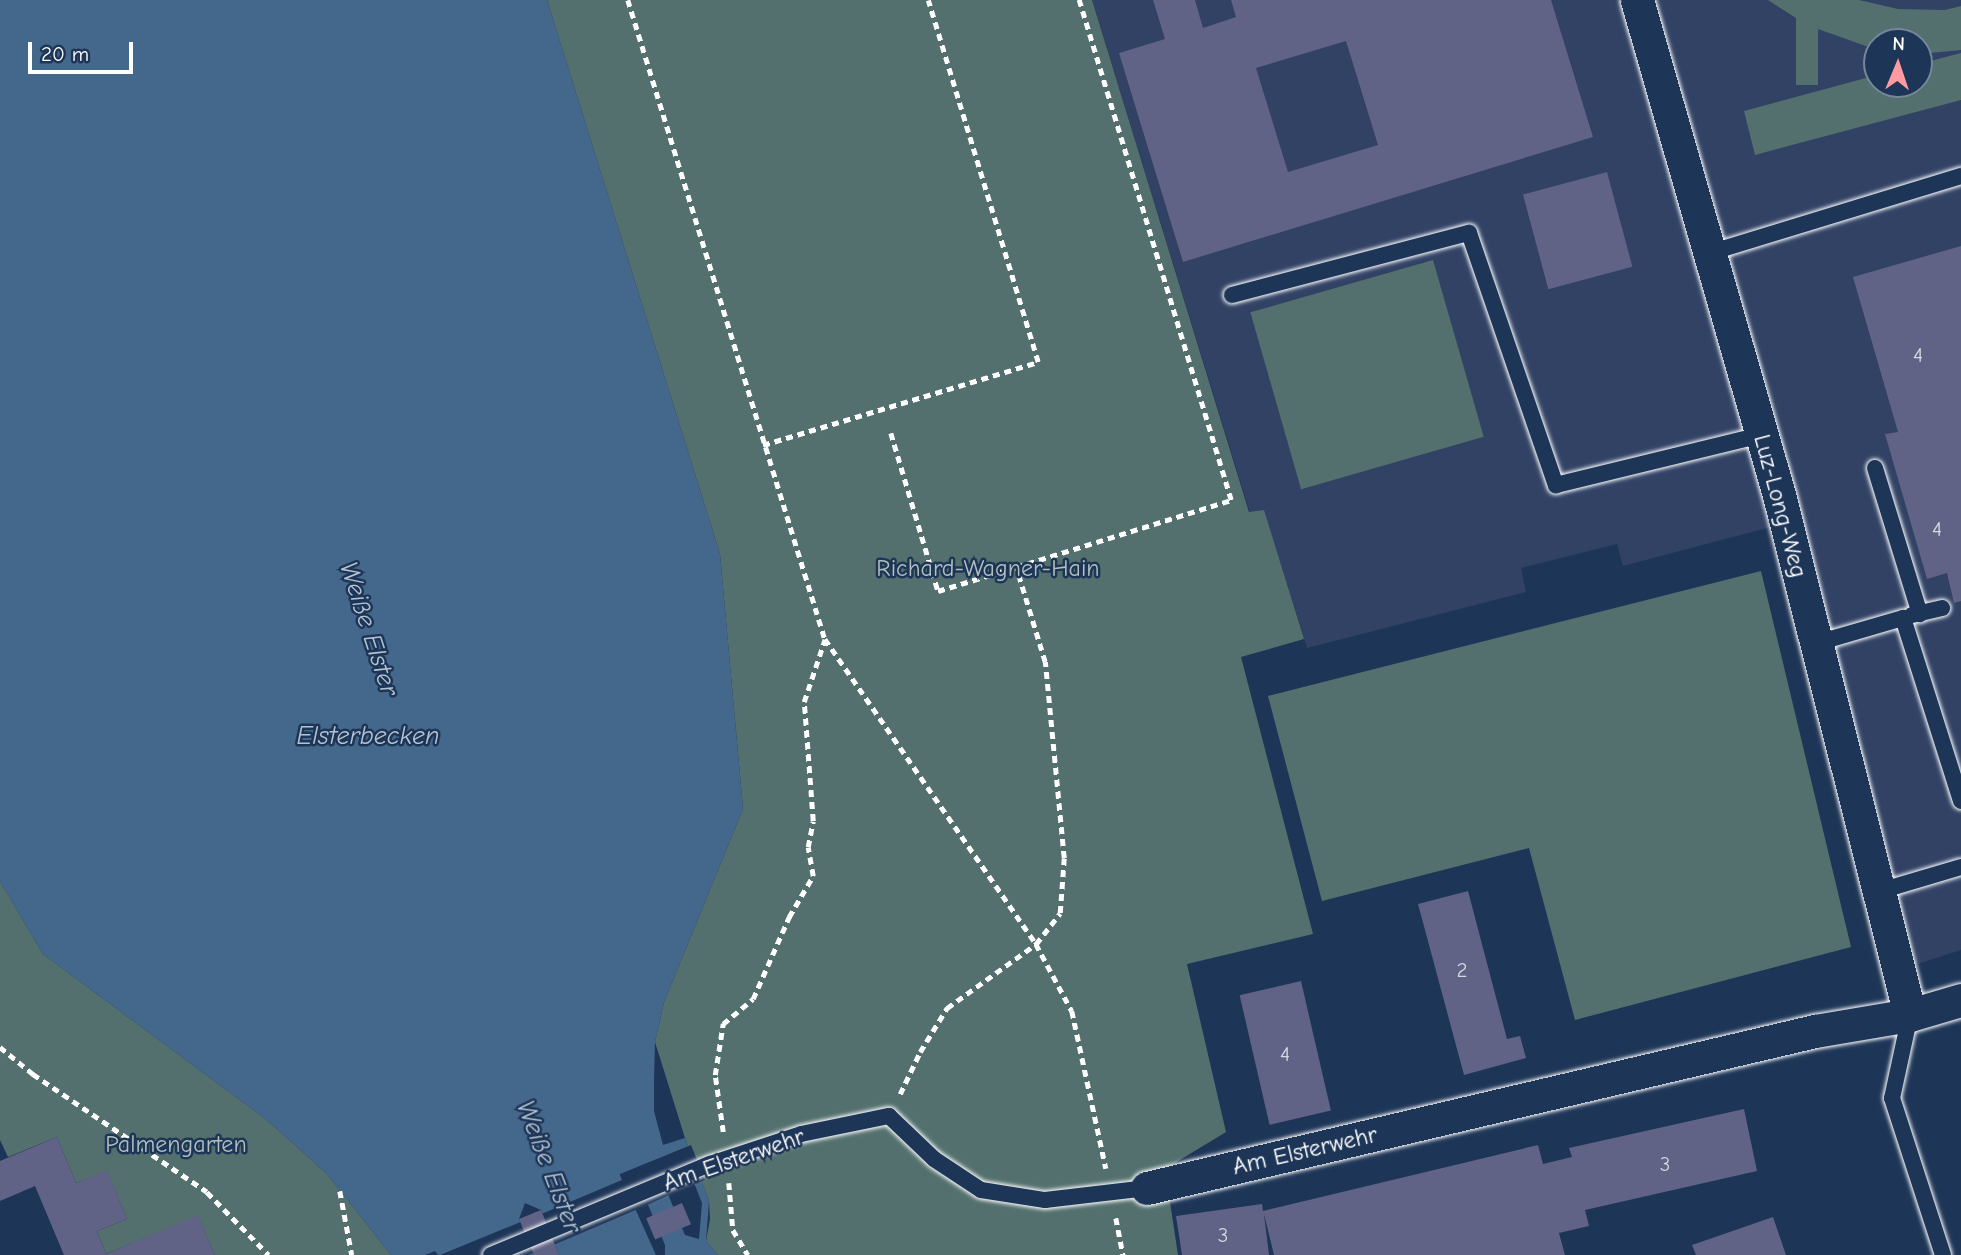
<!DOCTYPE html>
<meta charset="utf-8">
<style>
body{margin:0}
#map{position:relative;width:1961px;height:1255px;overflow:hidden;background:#1d3557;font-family:"Comic Neue",sans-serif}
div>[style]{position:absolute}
.built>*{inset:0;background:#314265}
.green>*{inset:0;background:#53706e;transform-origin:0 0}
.water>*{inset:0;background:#44688c}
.pier>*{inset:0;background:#1d3557}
.building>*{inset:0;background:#606286;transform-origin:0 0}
.path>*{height:4.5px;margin-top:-2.25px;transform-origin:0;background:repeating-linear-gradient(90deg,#fff 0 7px,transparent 0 12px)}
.roads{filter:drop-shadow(0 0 2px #fff) drop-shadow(0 0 2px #fff)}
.lane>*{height:16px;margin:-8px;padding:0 8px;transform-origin:8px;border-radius:8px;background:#1d3557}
.street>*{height:33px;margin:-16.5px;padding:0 16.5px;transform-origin:16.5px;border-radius:16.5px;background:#1d3557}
span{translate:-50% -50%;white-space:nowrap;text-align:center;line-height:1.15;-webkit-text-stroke:5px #1d3557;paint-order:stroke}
.number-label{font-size:21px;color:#d7d8e1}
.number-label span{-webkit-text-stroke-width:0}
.street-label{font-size:24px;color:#fff}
.park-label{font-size:24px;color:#b2bfbe}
.water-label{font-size:26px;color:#b4c3d1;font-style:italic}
.north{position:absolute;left:1863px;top:28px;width:70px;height:70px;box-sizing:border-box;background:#1d3557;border:2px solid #77869a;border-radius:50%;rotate:2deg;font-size:19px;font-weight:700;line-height:28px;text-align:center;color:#fff}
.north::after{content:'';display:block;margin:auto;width:24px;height:32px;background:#ff9aa2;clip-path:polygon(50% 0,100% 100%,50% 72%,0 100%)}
.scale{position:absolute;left:28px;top:42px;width:105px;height:32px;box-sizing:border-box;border:4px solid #fff;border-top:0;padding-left:9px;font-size:21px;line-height:24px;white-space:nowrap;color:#fff;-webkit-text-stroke:5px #1d3557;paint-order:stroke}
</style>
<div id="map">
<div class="built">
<div style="clip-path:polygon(evenodd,1092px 0,1961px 0,1961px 950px,1914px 965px,1797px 520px,1623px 566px,1617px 544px,1521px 568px,1526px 592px,1307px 648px,1264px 511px,1250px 513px,1092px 0,1877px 42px,1919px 42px,1919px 84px,1877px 84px,1877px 42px)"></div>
</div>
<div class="green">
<div style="clip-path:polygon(547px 0,1092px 0,1249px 512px,1264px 510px,1304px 639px,1241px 657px,1313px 934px,1187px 964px,1226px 1132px,1165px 1169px,1178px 1255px,718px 1255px,706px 1241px,710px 1219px,709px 1201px,685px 1138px,655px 1042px,664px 1002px,743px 809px,720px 554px)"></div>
<div style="clip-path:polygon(1768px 0,1859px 0,1898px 9px,1945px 10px,1961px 6px,1961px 50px,1920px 54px,1919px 42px,1877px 42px,1877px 50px,1818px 29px,1818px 85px,1796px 85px,1796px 18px)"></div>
<div style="clip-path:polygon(1961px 53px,1961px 100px,1755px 155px,1744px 111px,1877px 75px,1877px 84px,1919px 84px,1919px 64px)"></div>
<div style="left:1433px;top:260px;width:184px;height:190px;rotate:74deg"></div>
<div style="clip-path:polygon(1761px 571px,1851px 947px,1575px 1020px,1529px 848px,1322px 901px,1268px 696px)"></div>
<div style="clip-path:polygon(0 881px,43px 954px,267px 1120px,327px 1174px,391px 1255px,215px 1255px,198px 1216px,106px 1254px,97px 1231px,127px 1219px,107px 1171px,76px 1183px,57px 1137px,8px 1157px,0 1140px)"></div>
</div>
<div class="water">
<div style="clip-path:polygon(evenodd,0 0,547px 0,720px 554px,743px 809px,664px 1002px,655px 1042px,654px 1081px,654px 1111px,663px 1145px,685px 1138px,709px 1201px,706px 1241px,718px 1255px,665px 1255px,665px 1245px,633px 1169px,620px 1175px,656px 1255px,559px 1255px,541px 1210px,525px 1203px,519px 1219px,534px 1255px,438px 1255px,435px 1251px,425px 1255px,391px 1255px,327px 1174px,267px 1120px,43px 954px,0 881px,0 0,681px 1150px,702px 1203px,699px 1239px,685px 1235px,654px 1161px,681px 1150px)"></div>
</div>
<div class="pier">
<div style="clip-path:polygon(691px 1145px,705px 1180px,693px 1185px,679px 1154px,658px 1163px,671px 1194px,645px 1206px,632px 1173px,624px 1176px,638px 1209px,551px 1246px,539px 1215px,622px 1180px,620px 1174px)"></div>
<div style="clip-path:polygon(523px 1221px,536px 1252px,528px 1255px,440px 1255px)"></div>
</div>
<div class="building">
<div style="clip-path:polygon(evenodd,1153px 0,1195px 0,1203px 28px,1236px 17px,1231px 0,1551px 0,1593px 137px,1183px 262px,1119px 53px,1165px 39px,1153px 0,1346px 41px,1378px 145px,1288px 172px,1256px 68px,1346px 41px)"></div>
<div style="left:1607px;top:172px;width:98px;height:87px;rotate:75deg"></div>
<div style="clip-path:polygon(1961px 246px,1961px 601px,1954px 603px,1947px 573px,1927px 579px,1885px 434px,1898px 432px,1853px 277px)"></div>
<div style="clip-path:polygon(1468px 891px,1507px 1039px,1520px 1036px,1526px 1058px,1464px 1075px,1418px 904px)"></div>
<div style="left:1301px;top:981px;width:133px;height:63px;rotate:77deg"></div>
<div style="clip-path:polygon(1744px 1109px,1757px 1171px,1585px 1210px,1589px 1226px,1559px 1233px,1565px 1255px,1274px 1255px,1264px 1214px,1269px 1255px,1182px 1255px,1176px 1216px,1262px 1204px,1263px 1211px,1538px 1145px,1543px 1164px,1572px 1157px,1569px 1148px)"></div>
<div style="clip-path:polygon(57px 1137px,76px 1183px,107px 1170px,127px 1219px,97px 1231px,106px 1254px,198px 1215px,215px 1255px,64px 1255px,35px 1186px,0 1201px,0 1161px)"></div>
<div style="left:682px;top:1203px;width:23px;height:39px;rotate:67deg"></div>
<div style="clip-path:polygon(541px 1210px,559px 1255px,534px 1255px,519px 1219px)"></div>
<div style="clip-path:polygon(1773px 1217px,1786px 1255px,1696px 1255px,1692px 1245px)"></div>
</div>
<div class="path">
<div style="left:628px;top:0;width:669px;rotate:72.87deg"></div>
<div style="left:825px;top:639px;width:371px;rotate:55.3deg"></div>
<div style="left:1036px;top:944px;width:76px;rotate:61.8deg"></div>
<div style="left:1072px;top:1011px;width:161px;rotate:77.8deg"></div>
<div style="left:891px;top:433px;width:165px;rotate:73.4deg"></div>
<div style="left:938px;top:591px;width:82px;rotate:-17.1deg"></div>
<div style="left:763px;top:445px;width:287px;rotate:-16.8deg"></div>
<div style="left:1038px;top:362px;width:378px;rotate:-106.9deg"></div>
<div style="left:0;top:1047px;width:43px;rotate:39.3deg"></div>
<div style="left:33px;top:1074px;width:210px;rotate:34.1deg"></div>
<div style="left:207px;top:1192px;width:88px;rotate:45.5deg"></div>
<div style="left:900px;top:1094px;width:47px;rotate:-64.5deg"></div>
<div style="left:920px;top:1052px;width:52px;rotate:-58.5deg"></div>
<div style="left:947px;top:1008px;width:110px;rotate:-35.7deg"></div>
<div style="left:1036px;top:944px;width:39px;rotate:-52deg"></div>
<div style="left:1060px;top:913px;width:55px;rotate:-85.8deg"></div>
<div style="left:1064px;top:858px;width:197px;rotate:-95.5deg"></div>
<div style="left:1045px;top:662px;width:99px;rotate:-107deg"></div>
<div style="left:1016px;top:567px;width:225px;rotate:-17.3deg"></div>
<div style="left:1231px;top:500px;width:523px;rotate:-106.91deg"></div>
<div style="left:723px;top:1132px;width:58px;rotate:-98deg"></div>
<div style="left:715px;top:1075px;width:52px;rotate:-81.1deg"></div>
<div style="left:723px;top:1024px;width:39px;rotate:-40deg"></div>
<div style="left:753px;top:999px;width:90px;rotate:-66.3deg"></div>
<div style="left:789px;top:917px;width:48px;rotate:-59.7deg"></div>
<div style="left:813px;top:876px;width:29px;rotate:-100deg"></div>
<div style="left:808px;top:847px;width:26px;rotate:-79deg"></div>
<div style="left:813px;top:821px;width:119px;rotate:-94.3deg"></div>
<div style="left:804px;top:702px;width:66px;rotate:-71.6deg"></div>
<div style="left:729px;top:1183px;width:47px;rotate:85.1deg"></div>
<div style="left:733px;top:1230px;width:29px;rotate:59deg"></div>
<div style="left:340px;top:1191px;width:65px;rotate:79.4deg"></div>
<div style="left:1116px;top:1218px;width:38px;rotate:79deg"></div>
</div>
<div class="roads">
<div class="lane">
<div style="left:1709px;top:253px;width:264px;rotate:-17deg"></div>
<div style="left:1232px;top:295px;width:245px;rotate:-14.7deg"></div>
<div style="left:1469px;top:233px;width:267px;rotate:71deg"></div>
<div style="left:1556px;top:485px;width:211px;rotate:-13.7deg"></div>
<div style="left:1875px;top:468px;width:153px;rotate:72.9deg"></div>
<div style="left:1912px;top:615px;width:31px;rotate:-13deg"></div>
<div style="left:1817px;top:643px;width:90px;rotate:-16.2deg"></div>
<div style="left:1903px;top:618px;width:192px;rotate:72.4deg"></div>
<div style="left:1880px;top:891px;width:84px;rotate:-16.5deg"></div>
<div style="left:1910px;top:1015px;width:85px;rotate:102.2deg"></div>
<div style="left:1892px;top:1098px;width:165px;rotate:72deg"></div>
<div style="left:491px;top:1255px;width:237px;rotate:-22.6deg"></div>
<div style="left:710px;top:1164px;width:96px;rotate:-18.2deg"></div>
<div style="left:801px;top:1134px;width:90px;rotate:-11.6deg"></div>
<div style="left:889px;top:1116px;width:62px;rotate:43.7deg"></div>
<div style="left:934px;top:1159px;width:56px;rotate:33.4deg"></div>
<div style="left:981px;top:1190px;width:65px;rotate:8.9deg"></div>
<div style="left:1045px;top:1200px;width:103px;rotate:-6.7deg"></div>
</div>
<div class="street">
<div style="left:1637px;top:0;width:515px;rotate:73.99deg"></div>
<div style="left:1779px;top:495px;width:536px;rotate:75.86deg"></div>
<div style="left:1147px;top:1188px;width:686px;rotate:-13.23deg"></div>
<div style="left:1815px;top:1031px;width:96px;rotate:-9.6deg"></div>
<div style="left:1910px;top:1015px;width:53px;rotate:-16.4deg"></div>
</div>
</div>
<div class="number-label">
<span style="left:1918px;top:355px">4</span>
<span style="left:1937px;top:529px">4</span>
<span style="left:1462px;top:970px">2</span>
<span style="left:1285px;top:1054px">4</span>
<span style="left:1665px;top:1164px">3</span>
<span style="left:1223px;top:1235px">3</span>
</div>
<div class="street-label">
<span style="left:1780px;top:506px;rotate:75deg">Luz-Long-Weg</span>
<span style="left:1305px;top:1151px;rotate:-13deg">Am Elsterwehr</span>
<span style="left:734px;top:1160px;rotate:-19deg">Am Elsterwehr</span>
</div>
<div class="park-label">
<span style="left:988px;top:569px">Richard-Wagner-Hain</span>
<span style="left:176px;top:1145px">Palmengarten</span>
</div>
<div class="water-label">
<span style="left:368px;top:629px;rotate:72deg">Weiße Elster</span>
<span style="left:368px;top:737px">Elsterbecken</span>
<span style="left:548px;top:1167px;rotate:69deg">Weiße Elster</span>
</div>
<div class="north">N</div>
<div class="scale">20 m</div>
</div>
